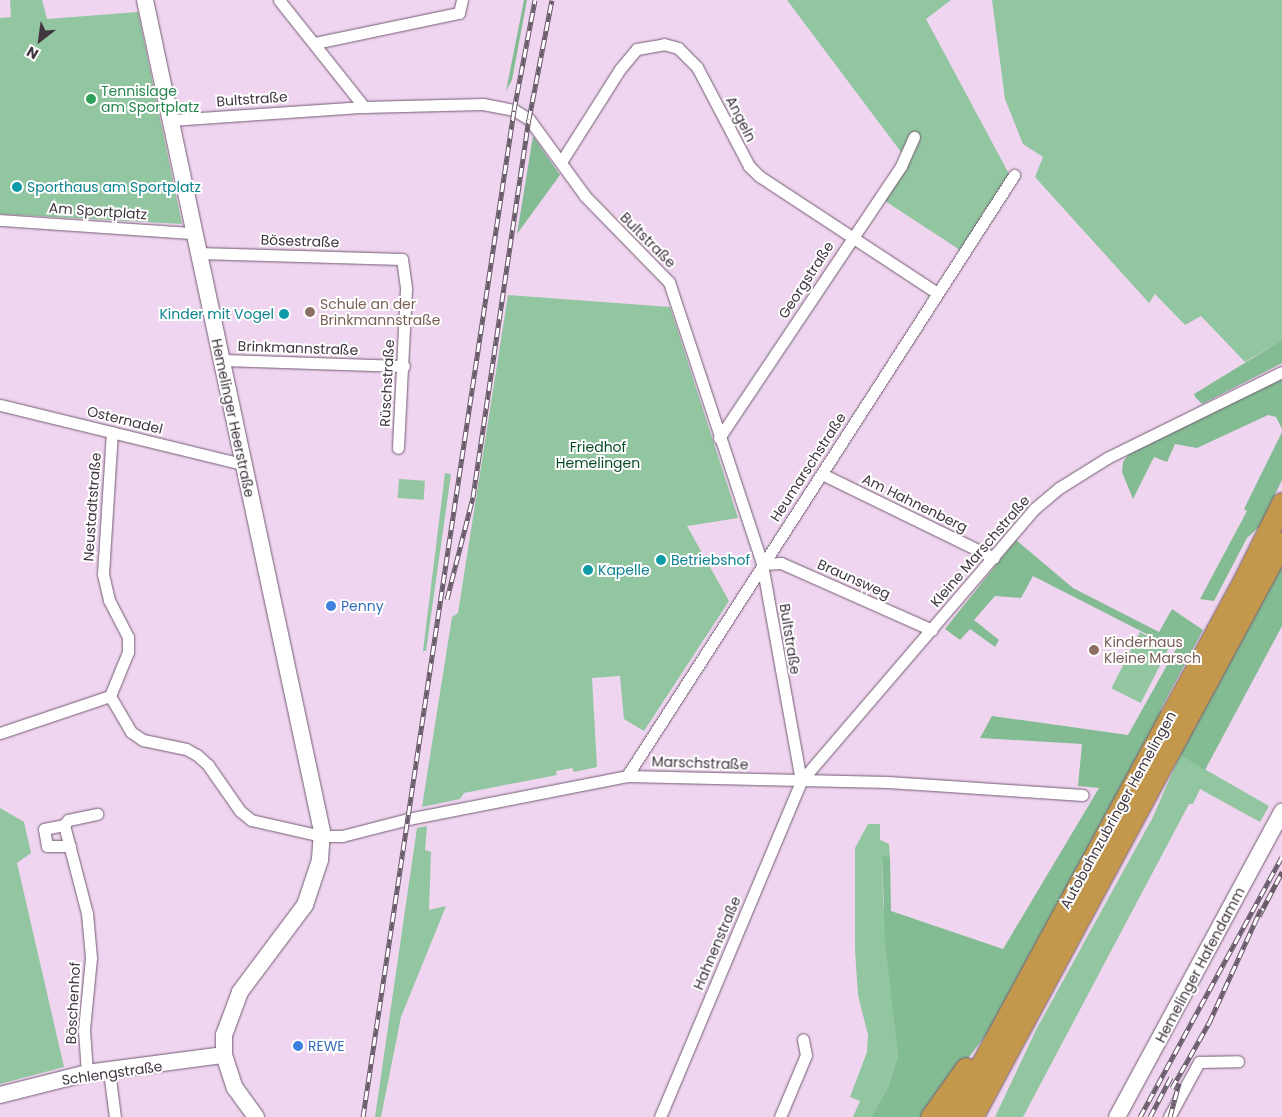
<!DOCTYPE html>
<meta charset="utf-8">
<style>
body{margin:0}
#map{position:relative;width:1282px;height:1117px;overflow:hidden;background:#efd5ef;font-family:Poppins,sans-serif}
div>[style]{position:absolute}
.green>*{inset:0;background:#91c6a0;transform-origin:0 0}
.forest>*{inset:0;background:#83bb93}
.roads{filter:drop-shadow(0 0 1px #735c73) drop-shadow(0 0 1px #735c73)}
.street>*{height:11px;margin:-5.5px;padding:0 5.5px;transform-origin:5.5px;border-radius:5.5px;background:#fff}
.secondary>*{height:16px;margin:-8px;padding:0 8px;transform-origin:8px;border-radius:8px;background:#fff}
.highway>*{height:21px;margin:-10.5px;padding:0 10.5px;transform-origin:10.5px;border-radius:10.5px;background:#c3984d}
.rail>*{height:5px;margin-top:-2.5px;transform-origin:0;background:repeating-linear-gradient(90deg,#fff 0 9px,#695b69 0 18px);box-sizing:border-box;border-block:1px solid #695b69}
.dots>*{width:14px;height:14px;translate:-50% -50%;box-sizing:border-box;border:2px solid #fff;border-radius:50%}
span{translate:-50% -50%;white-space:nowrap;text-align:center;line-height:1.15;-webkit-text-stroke:4px #fff;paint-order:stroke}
.leisure-label{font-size:14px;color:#27864d}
.left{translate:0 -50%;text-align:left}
.street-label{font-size:14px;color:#403640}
.culture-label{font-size:14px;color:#0d838f}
.right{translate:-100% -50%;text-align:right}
.education-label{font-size:14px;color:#785e54}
.park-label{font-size:14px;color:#084c27}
.shop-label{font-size:14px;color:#366cbe}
.north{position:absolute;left:15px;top:15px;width:50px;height:50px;-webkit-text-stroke:4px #fff;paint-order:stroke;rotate:210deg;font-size:14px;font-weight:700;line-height:20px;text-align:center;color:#403640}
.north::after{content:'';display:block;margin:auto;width:18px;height:22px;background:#403640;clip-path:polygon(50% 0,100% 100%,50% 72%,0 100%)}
</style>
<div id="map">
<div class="green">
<div style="clip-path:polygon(10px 0,42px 0,47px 19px,138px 12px,182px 224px,0 214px,0 18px,11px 17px)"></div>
<div style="clip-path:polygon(787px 0,951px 0,926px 19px,1009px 174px,960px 250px,882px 199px,907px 160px)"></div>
<div style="clip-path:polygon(992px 0,1282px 0,1282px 340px,1245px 362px,1201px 316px,1185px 325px,1155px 294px,1149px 303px,1035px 177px,1043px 157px,1023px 144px,1005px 99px)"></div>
<div style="clip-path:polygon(508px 295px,670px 307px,738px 518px,687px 526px,729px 601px,644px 731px,624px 719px,620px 676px,592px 678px,597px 767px,574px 772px,572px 768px,556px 771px,557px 775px,464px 793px,460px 799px,422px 807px,452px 617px,458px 613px)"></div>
<div style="clip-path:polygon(445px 473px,451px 474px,426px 651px,423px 651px)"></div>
<div style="left:399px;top:479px;width:26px;height:19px;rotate:4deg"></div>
<div style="left:1140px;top:632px;width:33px;height:63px;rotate:27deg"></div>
<div style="clip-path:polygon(1180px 755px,1269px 806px,1260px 822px,1200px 789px,1193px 804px,1189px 804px,1023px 1117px,995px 1117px,1036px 1030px,1153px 817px)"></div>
<div style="clip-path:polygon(0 808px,24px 822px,31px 853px,17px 863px,64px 1067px,0 1084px)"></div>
<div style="clip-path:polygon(868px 824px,880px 824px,880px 840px,889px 844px,890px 857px,882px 857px,883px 901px,898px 1056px,888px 1087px,871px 1117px,853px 1117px,860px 1101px,850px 1097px,867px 1052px,868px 1035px,858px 995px,855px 950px,855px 848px)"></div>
<div style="clip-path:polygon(427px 826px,425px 850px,431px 852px,429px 910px,446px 906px,401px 1017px,381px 1117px,375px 1117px,417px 828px)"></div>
</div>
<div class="forest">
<div style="clip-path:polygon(524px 0,527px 0,512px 80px,506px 91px)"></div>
<div style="clip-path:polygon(533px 136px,560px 175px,517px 234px)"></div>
<div style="clip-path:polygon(1282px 340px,1282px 363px,1202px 404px,1196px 398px,1194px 394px)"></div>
<div style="clip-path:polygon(1282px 378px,1282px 429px,1276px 417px,1268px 415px,1197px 448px,1175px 444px,1167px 462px,1154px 457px,1133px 499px,1122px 472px,1123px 462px,1129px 454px)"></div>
<div style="clip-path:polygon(1282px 432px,1282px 480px,1260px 526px,1247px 538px,1214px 601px,1200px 599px,1247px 511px,1244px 509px)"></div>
<div style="clip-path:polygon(1016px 540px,1073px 588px,1159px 632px,1172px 609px,1203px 630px,1161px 709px,1161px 717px,989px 1031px,923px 1117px,871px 1117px,888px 1087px,898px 1056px,885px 940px,882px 856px,890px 857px,891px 911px,1003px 949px,1099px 788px,1078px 786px,1082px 744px,980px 738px,992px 716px,1128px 735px,1176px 649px,1033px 576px,1021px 598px,995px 596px,974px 620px,999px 640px,995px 647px,970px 629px,960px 640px,945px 629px)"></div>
<div style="clip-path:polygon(1282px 559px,1282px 626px,1205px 770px,1180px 755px,1183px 746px)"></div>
</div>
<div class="roads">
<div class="street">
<div style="left:279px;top:0;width:137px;rotate:51.5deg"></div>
<div style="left:315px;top:43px;width:147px;rotate:-11.8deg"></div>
<div style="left:459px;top:13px;width:13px;rotate:-77deg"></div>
<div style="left:171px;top:120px;width:193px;rotate:-3.9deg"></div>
<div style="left:364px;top:107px;width:119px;rotate:-1.4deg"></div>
<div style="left:483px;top:104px;width:32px;rotate:11deg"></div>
<div style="left:514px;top:110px;width:17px;rotate:31deg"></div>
<div style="left:529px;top:119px;width:95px;rotate:54deg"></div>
<div style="left:585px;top:196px;width:120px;rotate:45.7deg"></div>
<div style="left:669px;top:282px;width:297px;rotate:71.7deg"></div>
<div style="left:762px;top:564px;width:220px;rotate:79.8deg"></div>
<div style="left:561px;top:162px;width:110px;rotate:-57.6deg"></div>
<div style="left:620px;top:69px;width:26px;rotate:-50deg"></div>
<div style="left:637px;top:49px;width:27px;rotate:-10deg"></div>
<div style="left:664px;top:44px;width:15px;rotate:16deg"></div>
<div style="left:678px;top:48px;width:27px;rotate:45deg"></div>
<div style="left:697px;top:67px;width:112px;rotate:62.3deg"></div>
<div style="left:749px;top:166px;width:14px;rotate:45deg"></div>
<div style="left:759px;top:176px;width:213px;rotate:33.3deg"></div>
<div style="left:0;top:220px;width:193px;rotate:3.9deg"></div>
<div style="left:198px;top:253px;width:204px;rotate:1.7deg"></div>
<div style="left:402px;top:259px;width:30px;rotate:82deg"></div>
<div style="left:406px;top:289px;width:159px;rotate:92.9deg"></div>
<div style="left:222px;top:360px;width:182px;rotate:1.9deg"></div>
<div style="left:0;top:405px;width:249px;rotate:13.7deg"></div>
<div style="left:719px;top:438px;width:327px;rotate:-56.2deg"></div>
<div style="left:901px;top:166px;width:32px;rotate:-66deg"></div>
<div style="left:822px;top:474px;width:191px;rotate:26deg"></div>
<div style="left:762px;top:564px;width:19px;rotate:-3deg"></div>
<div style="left:781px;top:563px;width:165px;rotate:23.9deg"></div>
<div style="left:110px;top:696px;width:42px;rotate:59.7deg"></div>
<div style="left:131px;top:732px;width:14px;rotate:34deg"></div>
<div style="left:143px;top:740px;width:44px;rotate:11.8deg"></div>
<div style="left:186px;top:749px;width:13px;rotate:29deg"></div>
<div style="left:197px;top:755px;width:15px;rotate:42deg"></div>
<div style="left:208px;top:765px;width:56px;rotate:55.2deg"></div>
<div style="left:240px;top:811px;width:14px;rotate:39deg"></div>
<div style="left:251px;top:820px;width:73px;rotate:12.7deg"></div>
<div style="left:322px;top:836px;width:20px"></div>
<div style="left:342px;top:836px;width:68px;rotate:-14.4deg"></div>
<div style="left:408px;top:819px;width:223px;rotate:-11.1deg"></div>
<div style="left:627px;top:776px;width:261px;rotate:1.3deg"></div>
<div style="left:888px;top:782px;width:195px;rotate:3.8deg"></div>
<div style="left:110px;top:696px;width:48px;rotate:-67.8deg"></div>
<div style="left:128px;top:652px;width:15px;rotate:-90deg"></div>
<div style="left:128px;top:637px;width:42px;rotate:-117.2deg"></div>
<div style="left:109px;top:600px;width:27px;rotate:-103deg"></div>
<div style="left:103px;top:574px;width:142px;rotate:-86.4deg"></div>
<div style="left:0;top:733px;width:116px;rotate:-18.6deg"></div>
<div style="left:627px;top:776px;width:715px;rotate:-57.22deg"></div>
<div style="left:64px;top:825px;width:6px;rotate:-51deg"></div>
<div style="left:68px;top:820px;width:30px;rotate:-12deg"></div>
<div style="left:70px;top:846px;width:23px;rotate:180deg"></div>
<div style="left:47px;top:846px;width:17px;rotate:-100deg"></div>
<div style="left:44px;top:829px;width:20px;rotate:-11deg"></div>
<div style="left:64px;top:825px;width:91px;rotate:75.4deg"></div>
<div style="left:87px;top:913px;width:45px;rotate:84.9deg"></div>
<div style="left:91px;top:958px;width:72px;rotate:95.6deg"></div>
<div style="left:84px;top:1030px;width:43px;rotate:86deg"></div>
<div style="left:109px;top:1071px;width:46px;rotate:82.6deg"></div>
<div style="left:660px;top:1117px;width:364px;rotate:-67.2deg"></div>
<div style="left:801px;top:781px;width:358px;rotate:-49.4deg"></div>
<div style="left:1034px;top:509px;width:33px;rotate:-40deg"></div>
<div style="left:1059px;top:488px;width:57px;rotate:-32deg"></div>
<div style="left:1107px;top:458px;width:195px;rotate:-26.2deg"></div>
<div style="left:780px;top:1117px;width:67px;rotate:-67.2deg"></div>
<div style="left:806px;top:1055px;width:16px;rotate:-101deg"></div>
<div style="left:1169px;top:1117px;width:63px;rotate:-61.4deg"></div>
<div style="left:1199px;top:1062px;width:39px;rotate:-1deg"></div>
</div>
<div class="secondary">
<div style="left:145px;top:0;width:850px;rotate:77.98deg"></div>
<div style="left:322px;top:831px;width:29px;rotate:94deg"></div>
<div style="left:320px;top:860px;width:47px;rotate:108.4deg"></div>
<div style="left:305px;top:905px;width:109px;rotate:126.8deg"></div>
<div style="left:240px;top:992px;width:46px;rotate:110.4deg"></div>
<div style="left:224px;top:1035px;width:20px;rotate:90deg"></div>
<div style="left:224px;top:1055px;width:35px;rotate:72deg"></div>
<div style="left:235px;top:1088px;width:36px;rotate:54deg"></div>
<div style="left:0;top:1095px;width:90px;rotate:-14.2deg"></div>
<div style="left:87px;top:1073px;width:138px;rotate:-7.5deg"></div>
<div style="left:1117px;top:1117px;width:347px;rotate:-61.6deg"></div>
</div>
<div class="highway">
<div style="left:931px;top:1117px;width:60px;rotate:-54.5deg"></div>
<div style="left:953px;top:1117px;width:611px;rotate:-61.55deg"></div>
<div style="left:1244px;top:580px;width:86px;rotate:-63.7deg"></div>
<div style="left:972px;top:1117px;width:653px;rotate:-61.67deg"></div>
</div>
</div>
<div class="rail">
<div style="left:447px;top:599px;width:105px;rotate:-75.7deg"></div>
<div style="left:473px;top:497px;width:382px;rotate:-81.6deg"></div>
<div style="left:529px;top:119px;width:121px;rotate:-79.1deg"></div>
<div style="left:1259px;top:916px;width:50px;rotate:-62.4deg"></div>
<div style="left:1172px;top:1088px;width:75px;rotate:-60.4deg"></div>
<div style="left:1209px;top:1023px;width:125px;rotate:-65.5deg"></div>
<div style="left:363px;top:1117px;width:1018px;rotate:-81.47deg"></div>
<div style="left:514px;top:110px;width:112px;rotate:-79.2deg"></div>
<div style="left:1140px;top:1117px;width:296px;rotate:-61.4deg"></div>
<div style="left:1150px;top:1117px;width:45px;rotate:-62.3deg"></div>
<div style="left:1170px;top:1117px;width:35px;rotate:-75deg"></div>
</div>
<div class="dots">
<div style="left:91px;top:99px;background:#2e9e5b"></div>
<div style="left:17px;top:187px;background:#0f9aa8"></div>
<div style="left:310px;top:312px;background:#8d6e63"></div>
<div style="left:284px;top:314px;background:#0f9aa8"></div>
<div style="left:661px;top:560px;background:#0f9aa8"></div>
<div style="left:588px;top:570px;background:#0f9aa8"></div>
<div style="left:331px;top:606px;background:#3f7fe0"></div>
<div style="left:1094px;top:650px;background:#8d6e63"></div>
<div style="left:298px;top:1046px;background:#3f7fe0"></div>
</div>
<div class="leisure-label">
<span class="left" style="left:101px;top:99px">Tennislage<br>am Sportplatz</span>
</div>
<div class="street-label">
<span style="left:252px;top:99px;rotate:-4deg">Bultstraße</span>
<span style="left:741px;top:119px;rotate:63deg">Angeln</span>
<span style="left:98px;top:211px;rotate:4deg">Am Sportplatz</span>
<span style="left:648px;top:240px;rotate:45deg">Bultstraße</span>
<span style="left:300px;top:241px;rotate:2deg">Bösestraße</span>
<span style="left:806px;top:280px;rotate:-57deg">Georgstraße</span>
<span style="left:298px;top:348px;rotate:2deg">Brinkmannstraße</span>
<span style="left:387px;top:383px;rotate:-87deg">Rüschstraße</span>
<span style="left:233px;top:418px;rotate:78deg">Hemelinger Heerstraße</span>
<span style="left:125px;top:420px;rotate:14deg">Osternadel</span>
<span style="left:808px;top:467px;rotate:-57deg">Heumarschstraße</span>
<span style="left:915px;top:503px;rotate:26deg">Am Hahnenberg</span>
<span style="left:92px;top:507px;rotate:-86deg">Neustadtstraße</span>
<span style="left:980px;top:551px;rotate:-49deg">Kleine Marschstraße</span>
<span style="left:854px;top:579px;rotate:24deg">Braunsweg</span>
<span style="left:790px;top:639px;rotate:81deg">Bultstraße</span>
<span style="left:700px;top:763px;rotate:2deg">Marschstraße</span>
<span style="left:1118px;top:810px;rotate:-61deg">Autobahnzubringer Hemelingen</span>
<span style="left:717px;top:943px;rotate:-67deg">Hahnenstraße</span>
<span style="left:1200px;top:965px;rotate:-62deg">Hemelinger Hafendamm</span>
<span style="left:73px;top:1003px;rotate:-87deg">Böschenhof</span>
<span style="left:112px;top:1073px;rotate:-8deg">Schlengstraße</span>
</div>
<div class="culture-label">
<span class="left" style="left:27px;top:187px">Sporthaus am Sportplatz</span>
<span class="right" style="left:274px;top:314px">Kinder mit Vogel</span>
<span class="left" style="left:671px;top:560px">Betriebshof</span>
<span class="left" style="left:598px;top:570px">Kapelle</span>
</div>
<div class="education-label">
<span class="left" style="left:320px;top:312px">Schule an der<br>Brinkmannstraße</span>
<span class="left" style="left:1104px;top:650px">Kinderhaus<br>Kleine Marsch</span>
</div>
<div class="park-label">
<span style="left:598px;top:455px">Friedhof<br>Hemelingen</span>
</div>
<div class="shop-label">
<span class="left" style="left:341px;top:606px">Penny</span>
<span class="left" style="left:308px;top:1046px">REWE</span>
</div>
<div class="north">N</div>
</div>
